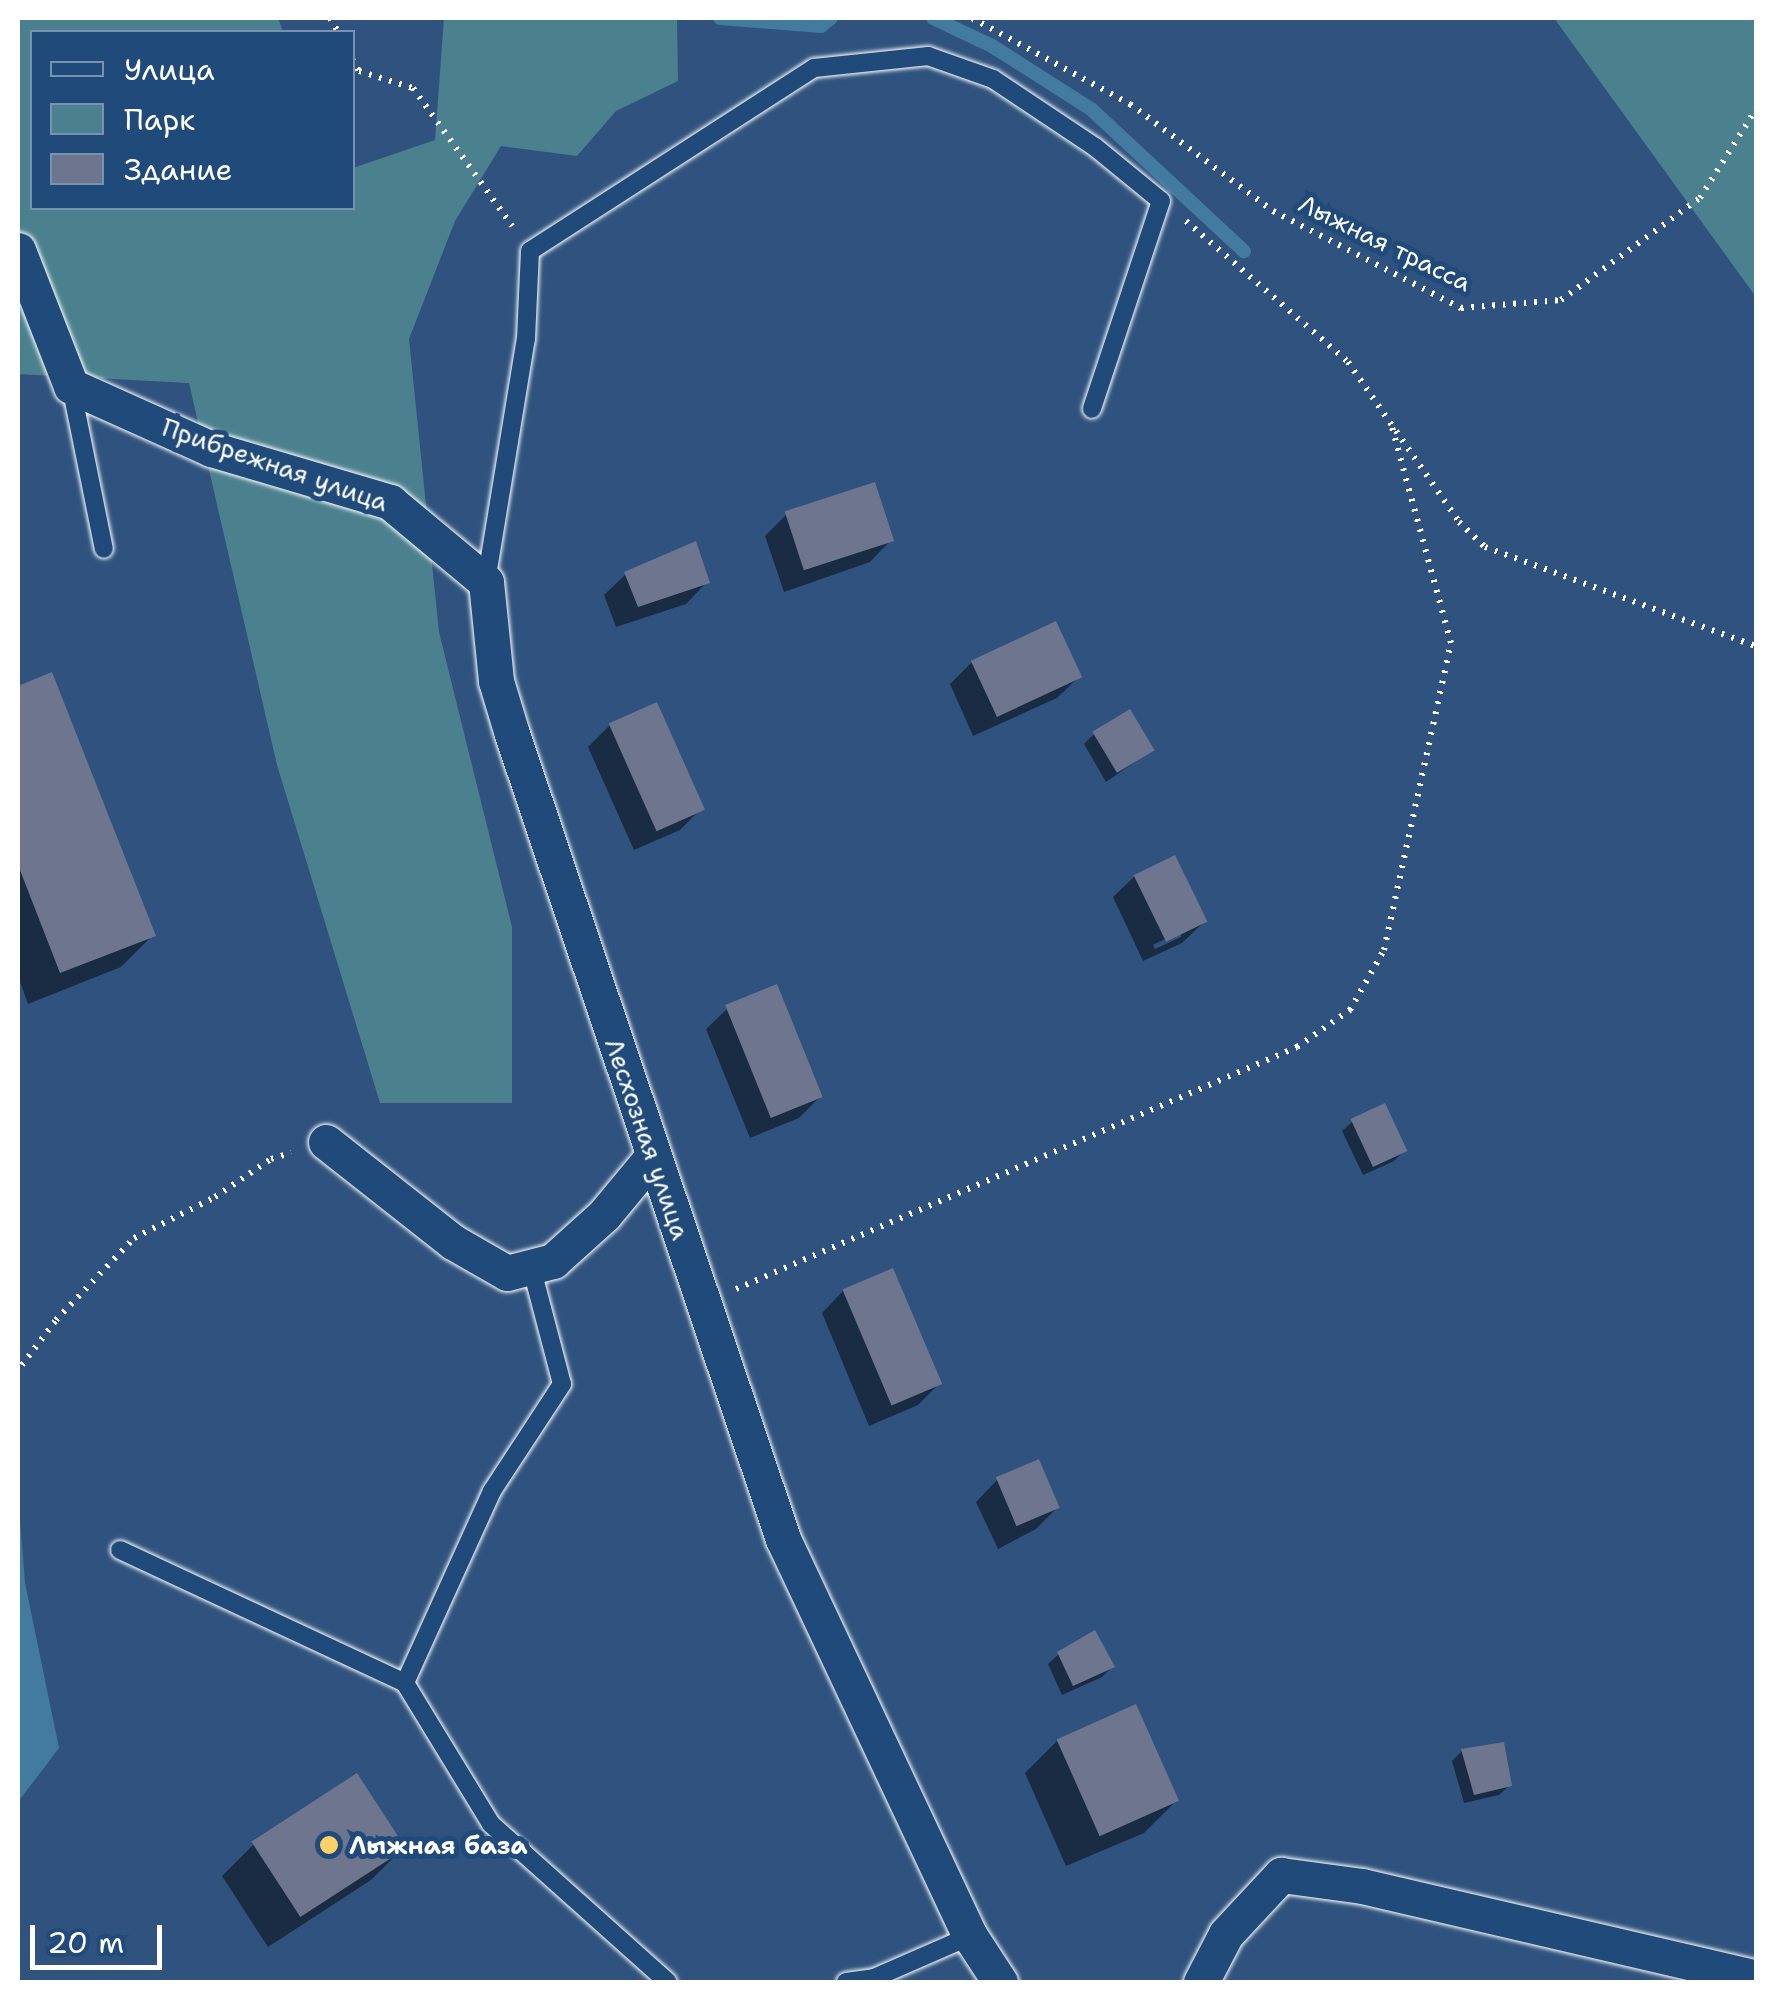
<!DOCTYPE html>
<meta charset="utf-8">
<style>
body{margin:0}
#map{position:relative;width:1774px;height:2000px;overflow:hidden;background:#2f537e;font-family:"Shantell Sans",sans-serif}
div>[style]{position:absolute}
.green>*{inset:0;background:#4b808e}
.water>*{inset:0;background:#437a9f}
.shadow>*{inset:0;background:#0007}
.stream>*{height:14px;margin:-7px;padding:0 7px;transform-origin:7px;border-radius:7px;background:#437a9f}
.building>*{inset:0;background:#6d758f;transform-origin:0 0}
.path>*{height:6px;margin-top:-3px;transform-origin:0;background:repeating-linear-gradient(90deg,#fff 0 2.5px,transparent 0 10.5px)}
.roads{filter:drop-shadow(0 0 2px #fff) drop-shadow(0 0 2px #fff)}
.lane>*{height:18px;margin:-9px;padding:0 9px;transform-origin:9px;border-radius:9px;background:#1f4a7a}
.street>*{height:35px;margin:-17.5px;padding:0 17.5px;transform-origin:17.5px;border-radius:17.5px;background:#1f4a7a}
.dots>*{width:28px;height:28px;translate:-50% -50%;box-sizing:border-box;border:5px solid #1f4a7a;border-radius:50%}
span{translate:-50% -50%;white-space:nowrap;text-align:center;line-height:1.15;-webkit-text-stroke:10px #1f4a7a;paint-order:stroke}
.street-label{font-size:25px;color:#fff}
.poi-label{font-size:25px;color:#fff;font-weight:700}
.left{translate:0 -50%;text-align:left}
.frame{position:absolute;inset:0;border:20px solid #fff;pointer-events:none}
.legend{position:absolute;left:30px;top:30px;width:325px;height:180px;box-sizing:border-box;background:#1f4a7a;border:2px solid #7992af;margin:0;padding:12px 18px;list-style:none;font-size:30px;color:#fff}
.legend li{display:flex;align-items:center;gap:20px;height:50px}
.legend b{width:50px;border:2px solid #7992af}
.scale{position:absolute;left:30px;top:1925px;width:132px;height:45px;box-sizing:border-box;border:5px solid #fff;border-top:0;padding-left:12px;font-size:30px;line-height:35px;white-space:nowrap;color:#fff;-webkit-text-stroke:8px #1f4a7a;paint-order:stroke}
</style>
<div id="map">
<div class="green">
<div style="clip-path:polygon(18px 18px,278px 18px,283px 32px,32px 32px,32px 208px,352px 208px,353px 168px,435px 140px,444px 18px,677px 18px,678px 81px,616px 111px,577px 156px,501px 146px,455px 221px,409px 339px,439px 632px,512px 927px,512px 1103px,380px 1103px,277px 765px,189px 383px,18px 374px)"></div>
<div style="clip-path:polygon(1554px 18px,1756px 18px,1756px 297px)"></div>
</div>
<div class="water">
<div style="clip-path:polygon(18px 1494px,25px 1583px,59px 1748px,18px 1802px)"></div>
</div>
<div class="shadow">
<div style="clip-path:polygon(786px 515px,891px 540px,870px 562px,784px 592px,765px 536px)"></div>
<div style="clip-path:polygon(626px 574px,707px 582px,686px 604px,616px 627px,604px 595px)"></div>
<div style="clip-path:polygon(1055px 625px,1079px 677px,1057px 698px,973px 736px,950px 684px,971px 663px)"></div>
<div style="clip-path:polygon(51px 676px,153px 935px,121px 967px,28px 1004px,18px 976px,18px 689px)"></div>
<div style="clip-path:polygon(610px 725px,701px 809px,680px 830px,634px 850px,588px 747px)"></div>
<div style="clip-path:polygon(1094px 734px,1152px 750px,1106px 782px,1084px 744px)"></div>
<div style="clip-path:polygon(evenodd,1135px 876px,1204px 922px,1182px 943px,1143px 961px,1113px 897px,1135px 876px,1181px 931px,1181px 937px,1155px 949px,1153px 945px,1181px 931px)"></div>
<div style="clip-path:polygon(728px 1008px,820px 1097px,799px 1118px,750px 1138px,706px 1029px)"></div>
<div style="clip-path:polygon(1353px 1121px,1404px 1151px,1394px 1161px,1363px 1175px,1342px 1131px)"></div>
<div style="clip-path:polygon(843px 1291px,939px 1384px,918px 1405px,869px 1426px,822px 1313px)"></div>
<div style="clip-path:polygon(1038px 1462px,1057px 1508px,1036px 1529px,998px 1549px,976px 1502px,997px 1480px)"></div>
<div style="clip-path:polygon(1059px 1654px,1112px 1667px,1102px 1677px,1062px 1695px,1048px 1664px)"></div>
<div style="clip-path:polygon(1057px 1741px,1176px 1801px,1144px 1833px,1066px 1866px,1025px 1773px)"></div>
<div style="clip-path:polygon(1462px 1751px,1510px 1785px,1499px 1795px,1464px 1803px,1452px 1761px)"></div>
<div style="clip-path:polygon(254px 1844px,403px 1848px,371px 1880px,268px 1947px,222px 1876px)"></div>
</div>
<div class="stream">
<div style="left:720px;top:18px;width:101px;rotate:4.5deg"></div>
<div style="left:821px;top:26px;width:13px;rotate:-39deg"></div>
<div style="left:933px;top:18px;width:65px;rotate:25.4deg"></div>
<div style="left:992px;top:46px;width:117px;rotate:32.5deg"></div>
<div style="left:1091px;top:109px;width:209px;rotate:42.9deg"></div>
</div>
<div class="building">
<div style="left:875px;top:482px;width:62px;height:95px;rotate:72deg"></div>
<div style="clip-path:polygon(696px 541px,710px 583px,638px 607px,624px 572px)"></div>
<div style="left:1056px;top:621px;width:62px;height:94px;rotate:65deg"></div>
<div style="clip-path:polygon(52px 672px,156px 936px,60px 973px,18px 865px,18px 686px)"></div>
<div style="left:657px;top:702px;width:118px;height:53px;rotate:66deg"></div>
<div style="left:1130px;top:709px;width:48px;height:44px;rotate:59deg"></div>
<div style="left:1175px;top:855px;width:74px;height:46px;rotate:64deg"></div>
<div style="left:777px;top:984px;width:122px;height:56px;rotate:68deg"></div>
<div style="left:1385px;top:1103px;width:53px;height:38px;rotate:65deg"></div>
<div style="left:893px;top:1268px;width:126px;height:55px;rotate:67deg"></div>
<div style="left:1039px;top:1459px;width:53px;height:47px;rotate:67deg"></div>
<div style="clip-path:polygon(1095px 1630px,1115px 1667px,1073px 1686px,1057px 1652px)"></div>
<div style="left:1136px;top:1704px;width:106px;height:87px;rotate:66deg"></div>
<div style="clip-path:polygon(1504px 1742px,1512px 1786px,1474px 1795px,1461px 1749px)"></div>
<div style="left:357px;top:1773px;width:90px;height:126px;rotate:57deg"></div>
</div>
<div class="path">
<div style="left:330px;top:18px;width:16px;rotate:60deg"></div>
<div style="left:972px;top:18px;width:180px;rotate:28.6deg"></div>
<div style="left:1130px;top:104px;width:179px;rotate:36.8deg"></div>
<div style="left:1273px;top:211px;width:212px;rotate:27.3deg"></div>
<div style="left:1461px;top:308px;width:100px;rotate:-4.6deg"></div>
<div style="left:1561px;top:300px;width:172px;rotate:-36.3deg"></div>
<div style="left:1700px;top:198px;width:105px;rotate:-57.8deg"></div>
<div style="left:352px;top:59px;width:14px;rotate:60deg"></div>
<div style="left:359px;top:71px;width:57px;rotate:17.5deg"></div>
<div style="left:413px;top:88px;width:170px;rotate:54.3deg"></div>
<div style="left:1186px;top:221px;width:215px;rotate:41deg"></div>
<div style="left:1348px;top:362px;width:195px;rotate:55.2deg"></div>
<div style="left:1459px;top:522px;width:36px;rotate:44deg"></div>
<div style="left:1485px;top:547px;width:289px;rotate:20.1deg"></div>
<div style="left:736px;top:1289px;width:611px;rotate:-23.33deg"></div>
<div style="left:1297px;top:1047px;width:65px;rotate:-34.9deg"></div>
<div style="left:1350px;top:1010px;width:69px;rotate:-60.5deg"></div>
<div style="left:1384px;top:950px;width:314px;rotate:-77.7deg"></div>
<div style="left:1451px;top:643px;width:227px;rotate:-105.3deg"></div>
<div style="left:22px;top:1365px;width:56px;rotate:-52.9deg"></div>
<div style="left:56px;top:1320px;width:113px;rotate:-46.4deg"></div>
<div style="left:134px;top:1238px;width:91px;rotate:-26.8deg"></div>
<div style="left:215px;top:1197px;width:68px;rotate:-34.2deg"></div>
<div style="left:271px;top:1159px;width:21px;rotate:-17deg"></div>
</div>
<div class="roads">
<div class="lane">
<div style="left:71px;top:386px;width:166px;rotate:78.6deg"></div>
<div style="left:486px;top:582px;width:246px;rotate:-80.7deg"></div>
<div style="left:526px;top:339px;width:88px;rotate:-87.4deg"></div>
<div style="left:530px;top:251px;width:338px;rotate:-32.8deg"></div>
<div style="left:814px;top:68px;width:115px;rotate:-6deg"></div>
<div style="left:928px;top:56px;width:69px;rotate:19.5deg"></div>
<div style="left:993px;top:79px;width:123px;rotate:33.7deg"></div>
<div style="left:1095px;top:147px;width:85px;rotate:39.3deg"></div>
<div style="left:1161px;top:201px;width:219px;rotate:108.4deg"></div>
<div style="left:531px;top:1266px;width:122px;rotate:75.3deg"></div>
<div style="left:562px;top:1384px;width:128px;rotate:123.2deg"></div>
<div style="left:492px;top:1491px;width:211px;rotate:114.4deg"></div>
<div style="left:405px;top:1683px;width:165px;rotate:58.6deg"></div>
<div style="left:491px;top:1824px;width:237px;rotate:41.8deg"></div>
<div style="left:120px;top:1550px;width:315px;rotate:25deg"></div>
<div style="left:846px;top:1982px;width:28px;rotate:-8deg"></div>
<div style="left:874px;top:1978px;width:105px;rotate:-23.6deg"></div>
</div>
<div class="street">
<div style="left:18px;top:250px;width:146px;rotate:68.7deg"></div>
<div style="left:71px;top:386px;width:154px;rotate:24.2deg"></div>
<div style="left:211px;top:449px;width:187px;rotate:16.5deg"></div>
<div style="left:390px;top:502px;width:125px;rotate:39.8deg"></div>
<div style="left:486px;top:582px;width:100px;rotate:84.2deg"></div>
<div style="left:496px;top:681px;width:55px;rotate:73.2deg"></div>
<div style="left:512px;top:734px;width:849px;rotate:71.39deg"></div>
<div style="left:783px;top:1539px;width:439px;rotate:64.8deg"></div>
<div style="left:970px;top:1936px;width:55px;rotate:56.9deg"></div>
<div style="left:326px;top:1142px;width:162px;rotate:38.2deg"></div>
<div style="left:453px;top:1242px;width:62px;rotate:29.9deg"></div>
<div style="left:507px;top:1273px;width:48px;rotate:-14.6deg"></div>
<div style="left:553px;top:1261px;width:69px;rotate:-42deg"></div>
<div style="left:604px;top:1215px;width:77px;rotate:-50.3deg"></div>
<div style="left:1201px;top:1982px;width:54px;rotate:-62.5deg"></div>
<div style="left:1226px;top:1934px;width:81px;rotate:-47deg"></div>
<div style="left:1281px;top:1875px;width:82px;rotate:7.7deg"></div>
<div style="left:1362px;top:1886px;width:405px;rotate:13.1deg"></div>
</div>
</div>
<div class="dots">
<div style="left:329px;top:1845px;background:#ffd166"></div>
</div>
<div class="street-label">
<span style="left:1385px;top:243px;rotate:26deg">Лыжная трасса</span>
<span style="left:275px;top:465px;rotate:19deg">Прибрежная улица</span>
<span style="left:647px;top:1139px;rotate:71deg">Лесхозная улица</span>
</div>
<div class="poi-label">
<span class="left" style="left:349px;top:1845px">Лыжная база</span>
</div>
<div class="frame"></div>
<ul class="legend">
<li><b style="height:12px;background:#1f4a7a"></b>Улица</li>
<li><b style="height:28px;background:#4b808e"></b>Парк</li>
<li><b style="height:28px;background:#6d758f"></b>Здание</li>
</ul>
<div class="scale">20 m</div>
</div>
